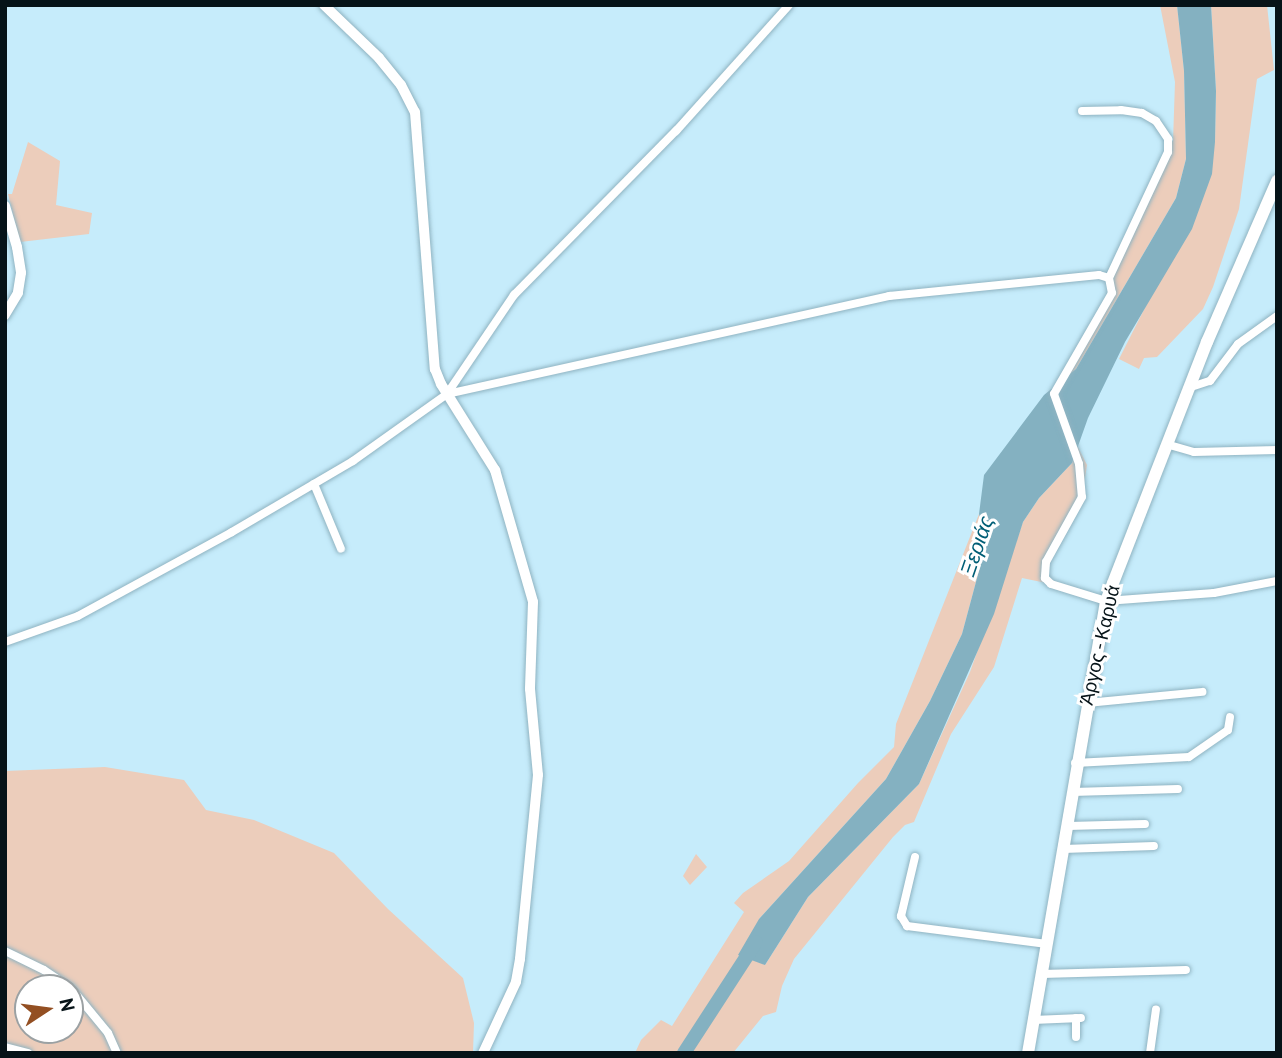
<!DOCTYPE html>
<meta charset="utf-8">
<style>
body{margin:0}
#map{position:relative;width:1282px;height:1058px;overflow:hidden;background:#c6ecfb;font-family:"PT Sans",sans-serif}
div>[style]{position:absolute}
.green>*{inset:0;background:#eccdbb}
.water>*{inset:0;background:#84b1c1}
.river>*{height:14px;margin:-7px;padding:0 7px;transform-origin:7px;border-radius:7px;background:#84b1c1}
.roads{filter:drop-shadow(0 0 2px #8fb3c1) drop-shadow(0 0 2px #8fb3c1)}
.minor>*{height:8px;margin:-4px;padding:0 4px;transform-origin:4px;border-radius:4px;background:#fff}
.tertiary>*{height:10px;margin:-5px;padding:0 5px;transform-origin:5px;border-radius:5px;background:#fff}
.secondary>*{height:12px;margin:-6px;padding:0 6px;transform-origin:6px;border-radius:6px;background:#fff}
span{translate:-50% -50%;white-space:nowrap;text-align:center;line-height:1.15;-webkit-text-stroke:6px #fff;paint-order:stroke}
.street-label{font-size:19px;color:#061318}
.water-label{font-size:21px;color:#005e76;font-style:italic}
.frame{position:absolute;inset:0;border:7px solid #061318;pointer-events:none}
.north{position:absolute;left:14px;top:974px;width:70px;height:70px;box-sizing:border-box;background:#fff;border:2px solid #9ba1a3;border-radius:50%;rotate:77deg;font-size:19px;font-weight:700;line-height:28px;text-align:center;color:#061318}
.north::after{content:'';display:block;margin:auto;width:24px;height:32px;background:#934f22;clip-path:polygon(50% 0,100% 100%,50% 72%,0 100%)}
</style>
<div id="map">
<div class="green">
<div style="clip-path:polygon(1160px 5px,1177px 5px,1184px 71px,1186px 159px,1176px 198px,1076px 369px,1061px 382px,1112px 293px,1109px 278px,1168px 146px,1173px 141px,1175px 82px)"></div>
<div style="clip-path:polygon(1211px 5px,1267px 5px,1274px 70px,1257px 79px,1239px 209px,1213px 287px,1203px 309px,1157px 357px,1144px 358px,1139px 369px,1119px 359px,1157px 284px,1215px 142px,1216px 91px)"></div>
<div style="clip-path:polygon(28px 142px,60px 161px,56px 205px,92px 213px,89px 234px,20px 242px,8px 194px,12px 194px)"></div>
<div style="clip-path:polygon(1077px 445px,1087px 465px,1082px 497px,1044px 572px,1051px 584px,1022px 578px,994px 667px,951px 734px,914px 822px,905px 825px,893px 837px,794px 959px,782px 986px,776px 1012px,763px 1016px,733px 1053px,635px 1053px,641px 1040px,661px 1020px,672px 1026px,744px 912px,734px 903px,743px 893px,789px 861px,858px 783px,894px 747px,896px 724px,979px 514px,987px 541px,962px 634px,930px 701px,886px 779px,759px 919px,765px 965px,808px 897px,919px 784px,970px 672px,1023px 522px,1039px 498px,1072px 463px)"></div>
<div style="clip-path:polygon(evenodd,105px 767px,184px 780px,206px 810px,254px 820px,334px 853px,388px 909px,463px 978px,474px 1023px,473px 1053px,5px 1053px,5px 771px,105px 767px,28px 988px,70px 988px,70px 1030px,28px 1030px,28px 988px)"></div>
<div style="clip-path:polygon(696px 854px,707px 867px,690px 885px,683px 876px)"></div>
</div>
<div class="water">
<div style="clip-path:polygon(1177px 5px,1211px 5px,1216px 91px,1215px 142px,1212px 174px,1192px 229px,1125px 342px,1088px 418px,1072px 463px,1039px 498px,1023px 522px,994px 614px,919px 784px,808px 897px,765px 965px,738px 955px,759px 919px,886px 779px,930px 701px,962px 634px,987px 541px,979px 514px,984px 475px,1044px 395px,1076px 369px,1176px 198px,1186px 159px,1184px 71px)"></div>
</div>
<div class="river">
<div style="left:684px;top:1053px;width:132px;rotate:-57deg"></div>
</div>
<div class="roads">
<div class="minor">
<div style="left:1082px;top:111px;width:39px;rotate:-1deg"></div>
<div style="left:1121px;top:110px;width:21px;rotate:8deg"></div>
<div style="left:1142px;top:113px;width:16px;rotate:30deg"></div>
<div style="left:1156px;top:121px;width:22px;rotate:56deg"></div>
<div style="left:1168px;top:139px;width:13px;rotate:90deg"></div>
<div style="left:1168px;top:152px;width:139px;rotate:115.1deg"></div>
<div style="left:1191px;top:387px;width:20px;rotate:-18deg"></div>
<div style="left:1210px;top:381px;width:46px;rotate:-52.9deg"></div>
<div style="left:1238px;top:344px;width:48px;rotate:-35.7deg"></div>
<div style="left:447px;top:394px;width:453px;rotate:-12.5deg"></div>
<div style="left:889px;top:296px;width:211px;rotate:-5.7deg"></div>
<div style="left:1099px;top:275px;width:10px;rotate:17deg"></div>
<div style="left:1109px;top:278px;width:15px;rotate:79deg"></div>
<div style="left:1112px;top:293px;width:116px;rotate:119.9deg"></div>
<div style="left:1054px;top:394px;width:74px;rotate:70.3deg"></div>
<div style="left:1079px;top:464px;width:33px;rotate:85deg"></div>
<div style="left:1082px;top:497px;width:74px;rotate:119deg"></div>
<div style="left:1046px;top:562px;width:16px;rotate:94deg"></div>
<div style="left:1045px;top:578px;width:8px;rotate:45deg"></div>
<div style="left:1051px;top:584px;width:58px;rotate:17.2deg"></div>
<div style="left:1106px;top:601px;width:108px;rotate:-4.2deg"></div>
<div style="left:1214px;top:593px;width:64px;rotate:-10.8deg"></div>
<div style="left:1166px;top:444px;width:29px;rotate:16deg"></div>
<div style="left:1194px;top:452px;width:83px;rotate:-1.4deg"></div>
<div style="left:314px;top:484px;width:70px;rotate:67.4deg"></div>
<div style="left:5px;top:642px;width:77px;rotate:-19.6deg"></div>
<div style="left:78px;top:616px;width:175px;rotate:-28.6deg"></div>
<div style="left:232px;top:532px;width:140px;rotate:-30.4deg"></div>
<div style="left:353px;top:461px;width:115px;rotate:-35.5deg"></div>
<div style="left:447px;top:394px;width:120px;rotate:-55.9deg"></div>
<div style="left:514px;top:295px;width:231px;rotate:-45.4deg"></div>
<div style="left:676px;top:131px;width:169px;rotate:-48.1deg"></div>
<div style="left:1087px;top:703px;width:116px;rotate:-5.5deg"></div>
<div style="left:1075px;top:763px;width:114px;rotate:-3deg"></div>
<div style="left:1189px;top:757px;width:47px;rotate:-34.7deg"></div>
<div style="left:1228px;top:730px;width:13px;rotate:-81deg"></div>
<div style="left:1072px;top:792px;width:106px;rotate:-1.6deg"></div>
<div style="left:1068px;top:826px;width:77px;rotate:-1.5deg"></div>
<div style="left:1063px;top:849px;width:91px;rotate:-1.9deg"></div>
<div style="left:915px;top:857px;width:61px;rotate:103.3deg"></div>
<div style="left:901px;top:916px;width:12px;rotate:59deg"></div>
<div style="left:907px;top:926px;width:141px;rotate:7.3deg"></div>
<div style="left:5px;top:951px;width:43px;rotate:26deg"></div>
<div style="left:44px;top:970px;width:32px;rotate:34deg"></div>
<div style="left:71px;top:988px;width:58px;rotate:50.6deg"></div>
<div style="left:108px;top:1033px;width:22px;rotate:66deg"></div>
<div style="left:1042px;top:974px;width:144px;rotate:-1.6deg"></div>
<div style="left:1033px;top:1020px;width:48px;rotate:-2.4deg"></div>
<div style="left:1076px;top:1037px;width:19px;rotate:-90deg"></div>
<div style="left:5px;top:1047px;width:24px;rotate:15deg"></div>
<div style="left:1150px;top:1053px;width:44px;rotate:-82.2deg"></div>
</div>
<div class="tertiary">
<div style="left:324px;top:5px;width:76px;rotate:43.9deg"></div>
<div style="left:379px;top:58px;width:35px;rotate:51deg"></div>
<div style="left:401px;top:85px;width:30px;rotate:63deg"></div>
<div style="left:415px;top:112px;width:258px;rotate:85.6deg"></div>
<div style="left:435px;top:369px;width:16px;rotate:68deg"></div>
<div style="left:441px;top:384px;width:102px;rotate:57.9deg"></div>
<div style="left:495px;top:470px;width:137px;rotate:73.9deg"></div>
<div style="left:533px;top:602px;width:87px;rotate:92deg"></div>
<div style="left:530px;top:689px;width:86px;rotate:84.7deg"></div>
<div style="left:538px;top:775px;width:185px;rotate:95.6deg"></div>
<div style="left:520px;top:959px;width:23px;rotate:100deg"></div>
<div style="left:516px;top:982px;width:78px;rotate:114.9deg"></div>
<div style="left:5px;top:206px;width:43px;rotate:73.7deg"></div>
<div style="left:17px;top:247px;width:26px;rotate:81deg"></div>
<div style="left:21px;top:273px;width:20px;rotate:99deg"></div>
<div style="left:18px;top:293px;width:26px;rotate:121deg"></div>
</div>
<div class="secondary">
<div style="left:1028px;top:1053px;width:459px;rotate:-80.2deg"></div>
<div style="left:1106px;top:601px;width:278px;rotate:-68.7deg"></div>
<div style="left:1207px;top:342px;width:176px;rotate:-66.5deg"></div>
</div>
</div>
<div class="street-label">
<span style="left:1100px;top:645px;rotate:-77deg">Άργος - Καρυά</span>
</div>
<div class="water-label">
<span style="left:977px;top:546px;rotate:-71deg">Ξεριάς</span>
</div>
<div class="frame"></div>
<div class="north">N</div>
</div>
